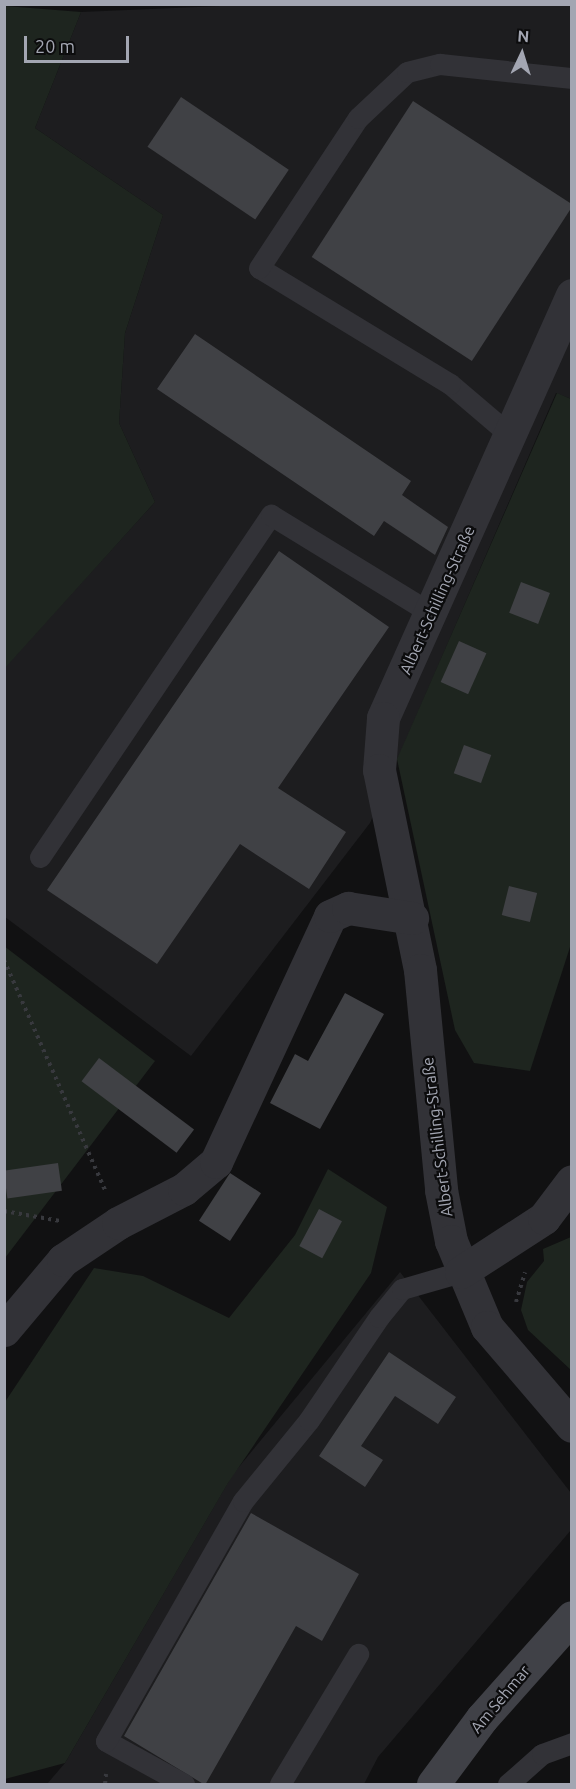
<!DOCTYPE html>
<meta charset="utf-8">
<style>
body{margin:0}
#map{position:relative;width:576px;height:1789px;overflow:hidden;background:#111112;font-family:Ubuntu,sans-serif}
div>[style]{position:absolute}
.built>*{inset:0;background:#1d1d1f}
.green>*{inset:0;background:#1e251f}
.building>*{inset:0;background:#404145;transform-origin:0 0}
.path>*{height:4px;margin-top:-2px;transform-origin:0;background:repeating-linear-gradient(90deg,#38393e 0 3px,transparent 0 7.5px)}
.service>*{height:21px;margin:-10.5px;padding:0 10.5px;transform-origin:10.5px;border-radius:10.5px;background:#323237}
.minor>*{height:33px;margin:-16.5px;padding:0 16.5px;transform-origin:16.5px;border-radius:16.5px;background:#323237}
.secondary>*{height:33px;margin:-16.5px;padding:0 16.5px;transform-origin:16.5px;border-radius:16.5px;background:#404147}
span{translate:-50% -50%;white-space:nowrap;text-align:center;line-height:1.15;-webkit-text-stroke:4.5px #0c0c0d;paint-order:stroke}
.street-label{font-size:16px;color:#a3a6b2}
.frame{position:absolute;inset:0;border:6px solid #a3a6b2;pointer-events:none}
.north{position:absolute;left:492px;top:24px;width:60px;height:60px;-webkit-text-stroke:4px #0c0c0d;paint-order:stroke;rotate:4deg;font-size:16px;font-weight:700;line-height:24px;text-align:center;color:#a3a6b2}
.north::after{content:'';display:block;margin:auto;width:21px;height:27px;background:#a3a6b2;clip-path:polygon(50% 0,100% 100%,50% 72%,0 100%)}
.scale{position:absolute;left:24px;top:36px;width:105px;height:27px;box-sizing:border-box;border:3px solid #a3a6b2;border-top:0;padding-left:8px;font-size:18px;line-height:21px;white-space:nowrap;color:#a3a6b2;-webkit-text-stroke:4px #0c0c0d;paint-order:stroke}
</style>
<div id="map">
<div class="built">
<div style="clip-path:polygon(270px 4px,571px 5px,571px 399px,556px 393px,370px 823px,191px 1056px,5px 917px,4px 668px,155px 502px,119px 423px,125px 333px,163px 215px,35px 128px,81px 12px)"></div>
<div style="clip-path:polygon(400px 1272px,571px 1493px,571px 1530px,378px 1757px,364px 1784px,47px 1784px,65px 1763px,233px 1474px)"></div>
</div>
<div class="green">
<div style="clip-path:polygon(5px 6px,81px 12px,35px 128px,163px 215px,125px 333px,119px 423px,155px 502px,5px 668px)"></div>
<div style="clip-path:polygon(557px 393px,571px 399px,571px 944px,530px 1071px,474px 1063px,455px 1030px,397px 759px)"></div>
<div style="clip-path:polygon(4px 946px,155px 1061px,5px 1258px,4px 1258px)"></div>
<div style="clip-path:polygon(328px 1169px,387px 1207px,371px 1273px,228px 1483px,65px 1763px,5px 1779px,5px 1402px,94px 1268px,143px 1276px,229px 1318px,295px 1235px)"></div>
<div style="clip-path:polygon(571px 1237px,571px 1370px,528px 1330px,521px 1310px,527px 1282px,544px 1261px,543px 1249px)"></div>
</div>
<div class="building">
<div style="left:181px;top:97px;width:130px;height:60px;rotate:34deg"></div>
<div style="left:413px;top:101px;width:191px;height:186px;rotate:33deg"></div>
<div style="clip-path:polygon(195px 334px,411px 481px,402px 495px,448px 527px,435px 555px,384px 521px,374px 536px,157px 389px)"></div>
<div style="clip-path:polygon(279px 551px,389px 627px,278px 788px,346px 832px,309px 889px,240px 844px,157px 964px,47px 890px)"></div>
<div style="left:521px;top:582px;width:31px;height:33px;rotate:21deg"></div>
<div style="left:459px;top:641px;width:30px;height:45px;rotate:24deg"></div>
<div style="left:464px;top:745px;width:29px;height:30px;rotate:20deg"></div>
<div style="left:509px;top:886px;width:29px;height:30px;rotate:14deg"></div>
<div style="clip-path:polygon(345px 993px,384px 1014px,320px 1129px,270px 1103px,295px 1054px,308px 1061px)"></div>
<div style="left:99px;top:1058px;width:119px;height:29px;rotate:37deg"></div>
<div style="left:58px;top:1163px;width:28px;height:55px;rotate:82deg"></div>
<div style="left:230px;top:1173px;width:37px;height:57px;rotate:33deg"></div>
<div style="left:319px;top:1209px;width:26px;height:42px;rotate:28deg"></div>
<div style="clip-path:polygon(389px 1352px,456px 1397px,438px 1424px,395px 1396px,361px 1446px,383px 1460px,365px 1487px,319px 1456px)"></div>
<div style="clip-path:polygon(251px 1513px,359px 1574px,322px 1641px,296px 1626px,205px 1785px,124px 1736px)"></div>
</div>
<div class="path">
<div style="left:4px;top:960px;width:253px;rotate:66.3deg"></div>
<div style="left:4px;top:1211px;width:57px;rotate:10.1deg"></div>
<div style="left:516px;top:1302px;width:31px;rotate:-73deg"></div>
<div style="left:105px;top:1784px;width:10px;rotate:-84deg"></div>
</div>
<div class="service">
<div style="left:510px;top:435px;width:79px;rotate:-139.6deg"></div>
<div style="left:450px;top:384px;width:223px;rotate:-148.7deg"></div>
<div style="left:259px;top:268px;width:180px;rotate:-56.6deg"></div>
<div style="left:358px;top:118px;width:67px;rotate:-43.2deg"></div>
<div style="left:407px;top:72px;width:34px;rotate:-14deg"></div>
<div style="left:440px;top:64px;width:133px;rotate:6.1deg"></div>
<div style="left:40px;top:857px;width:413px;rotate:-56deg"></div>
<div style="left:271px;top:515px;width:188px;rotate:31.5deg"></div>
<div style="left:184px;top:1784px;width:89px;rotate:-151.1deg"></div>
<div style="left:106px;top:1741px;width:276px;rotate:-60.3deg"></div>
<div style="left:243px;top:1501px;width:104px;rotate:-50.8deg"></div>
<div style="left:309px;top:1420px;width:125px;rotate:-55.8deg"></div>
<div style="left:379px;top:1317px;width:36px;rotate:-51deg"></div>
<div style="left:402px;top:1289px;width:61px;rotate:-16.1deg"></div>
<div style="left:280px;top:1784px;width:152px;rotate:-59deg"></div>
<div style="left:508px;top:1784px;width:45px;rotate:-41.4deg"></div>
<div style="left:542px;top:1754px;width:32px;rotate:-20deg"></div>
</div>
<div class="minor">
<div style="left:572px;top:295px;width:463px;rotate:114.1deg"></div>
<div style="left:383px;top:718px;width:52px;rotate:94.4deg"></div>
<div style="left:379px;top:770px;width:204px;rotate:78.4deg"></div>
<div style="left:420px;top:970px;width:221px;rotate:84.5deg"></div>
<div style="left:441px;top:1190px;width:52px;rotate:78.9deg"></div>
<div style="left:451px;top:1241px;width:93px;rotate:67.3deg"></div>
<div style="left:487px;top:1327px;width:130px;rotate:49.4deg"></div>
<div style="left:461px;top:1272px;width:99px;rotate:-33deg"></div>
<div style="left:544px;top:1218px;width:46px;rotate:-52.9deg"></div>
<div style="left:4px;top:1330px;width:92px;rotate:-49.9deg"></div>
<div style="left:63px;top:1260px;width:66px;rotate:-33.9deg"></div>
<div style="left:118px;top:1223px;width:74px;rotate:-27.3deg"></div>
<div style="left:184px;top:1189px;width:42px;rotate:-40.2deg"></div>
<div style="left:216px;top:1162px;width:271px;rotate:-65.1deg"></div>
<div style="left:330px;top:916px;width:20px;rotate:-24deg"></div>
<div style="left:348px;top:908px;width:65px;rotate:8.9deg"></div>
</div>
<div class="secondary">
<div style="left:433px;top:1784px;width:82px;rotate:-53.4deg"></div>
<div style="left:482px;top:1718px;width:135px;rotate:-48.3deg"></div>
</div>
<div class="street-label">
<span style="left:437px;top:600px;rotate:-66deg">Albert-Schilling-Straße</span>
<span style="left:437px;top:1137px;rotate:-97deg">Albert-Schilling-Straße</span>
<span style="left:500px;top:1699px;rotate:-50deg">Am Sehmar</span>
</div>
<div class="frame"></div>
<div class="north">N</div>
<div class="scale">20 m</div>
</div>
